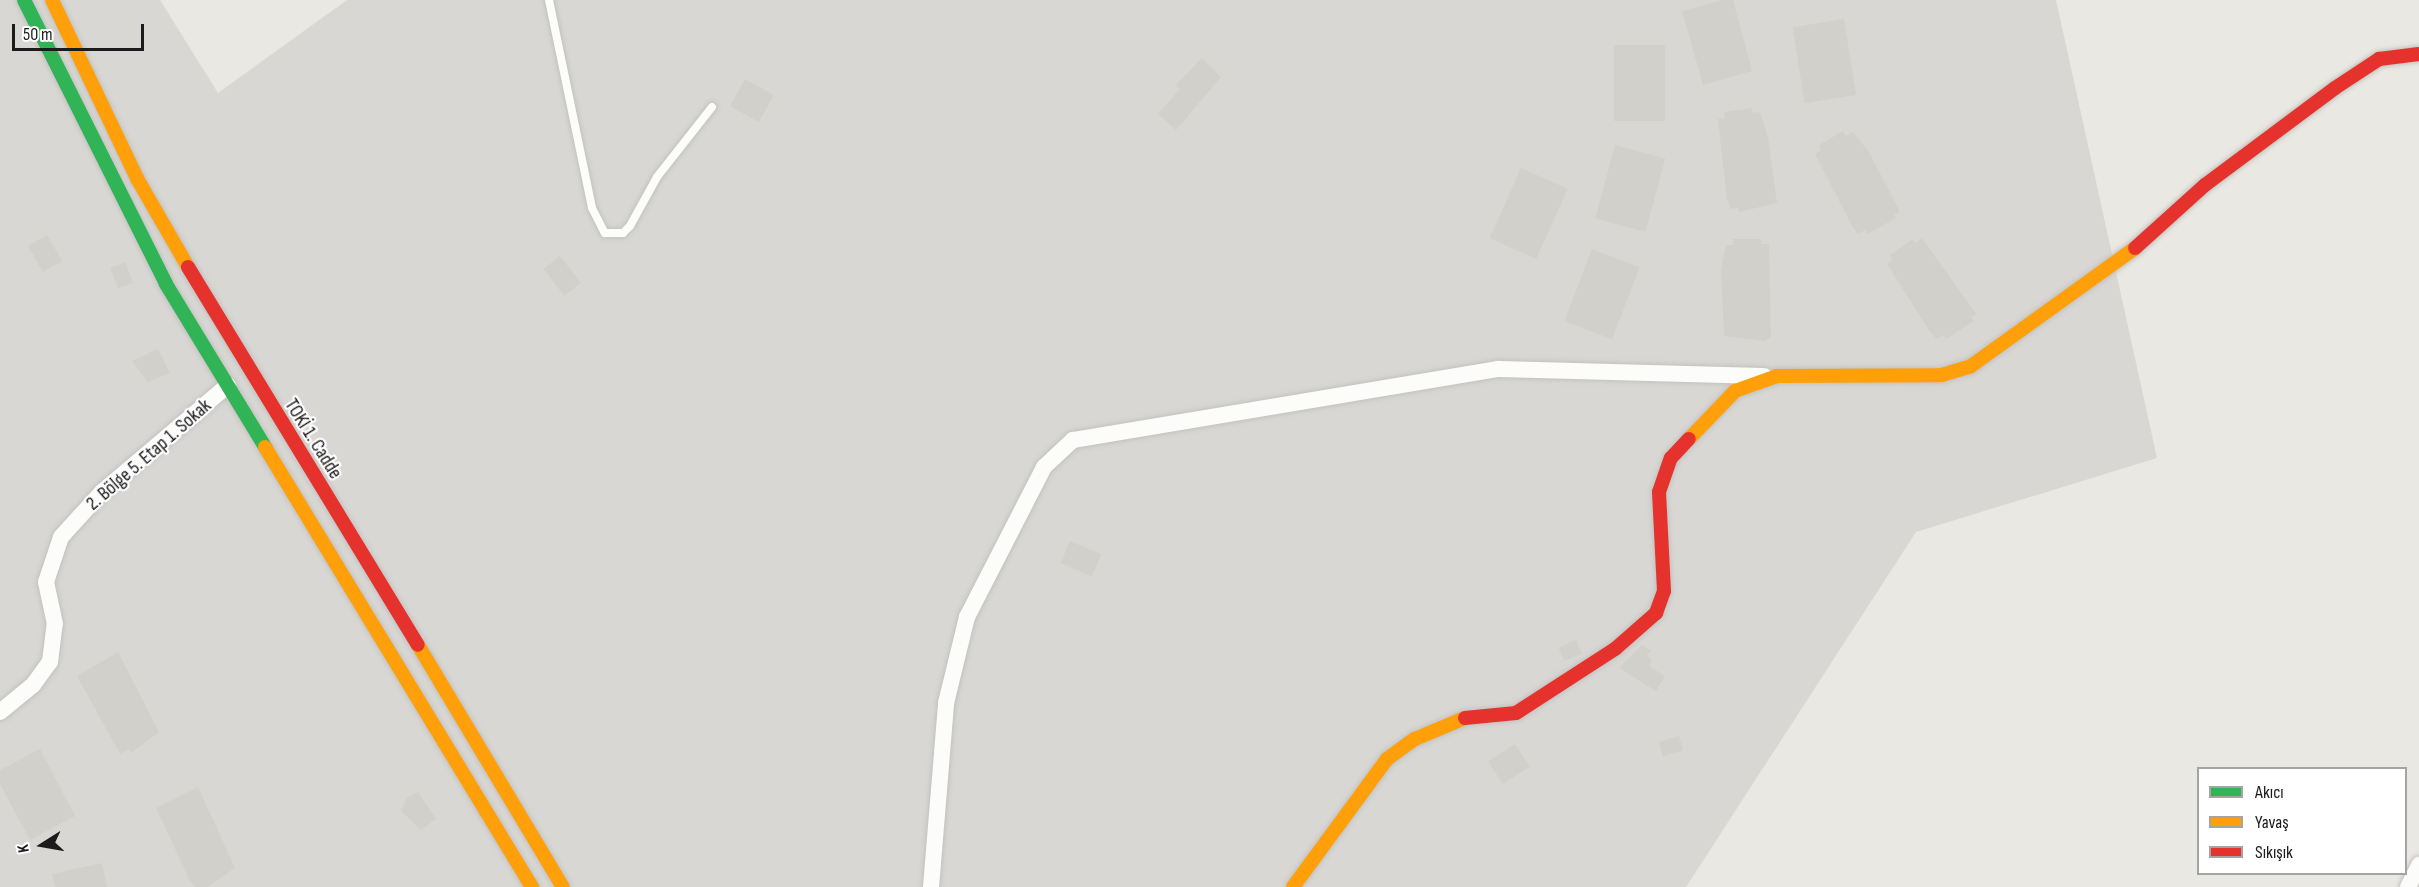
<!DOCTYPE html>
<meta charset="utf-8">
<style>
body{margin:0}
#map{position:relative;width:2419px;height:887px;overflow:hidden;background:#eae8e2;font-family:"Sofia Sans Condensed",sans-serif}
div>[style]{position:absolute}
.residential>*{inset:0;background:#d9d7d4}
.building>*{inset:0;background:#d2d0cb;transform-origin:0 0}
.roads{filter:drop-shadow(0 0 2px #c2c2bf) drop-shadow(0 0 2px #c2c2bf)}
.lane>*{height:8px;margin:-4px;padding:0 4px;transform-origin:4px;border-radius:4px;background:#fcfcfb}
.street>*{height:16px;margin:-8px;padding:0 8px;transform-origin:8px;border-radius:8px;background:#fcfcfb}
.fast>*{height:14px;margin:-7px;padding:0 7px;transform-origin:7px;border-radius:7px;background:#30b455}
.slow>*{height:14px;margin:-7px;padding:0 7px;transform-origin:7px;border-radius:7px;background:#ff9f0a}
.jam>*{height:14px;margin:-7px;padding:0 7px;transform-origin:7px;border-radius:7px;background:#e5322d}
span{translate:-50% -50%;white-space:nowrap;text-align:center;line-height:1.15;-webkit-text-stroke:4.5px #fff;paint-order:stroke}
.street-label{font-size:20px;color:#1b1b1b}
.legend{position:absolute;left:2197px;top:767px;width:210px;height:108px;box-sizing:border-box;background:#fff;border:2px solid #a4a4a4;margin:0;padding:8px 10px;list-style:none;font-size:18px;color:#1b1b1b}
.legend li{display:flex;align-items:center;gap:12px;height:30px}
.legend b{width:30px;border:2px solid #a4a4a4}
.north{position:absolute;left:12px;top:815px;width:60px;height:60px;-webkit-text-stroke:4px #fff;paint-order:stroke;rotate:259deg;font-size:16px;font-weight:700;line-height:24px;text-align:center;color:#1b1b1b}
.north::after{content:'';display:block;margin:auto;width:21px;height:27px;background:#1b1b1b;clip-path:polygon(50% 0,100% 100%,50% 72%,0 100%)}
.scale{position:absolute;left:12px;top:24px;width:132px;height:27px;box-sizing:border-box;border:3px solid #1b1b1b;border-top:0;padding-left:8px;font-size:18px;line-height:21px;white-space:nowrap;color:#1b1b1b;-webkit-text-stroke:4px #fff;paint-order:stroke}
</style>
<div id="map">
<div class="residential">
<div style="clip-path:polygon(0 0,160px 0,218px 93px,347px 0,2056px 0,2157px 458px,1916px 532px,1686px 887px,0 887px)"></div>
</div>
<div class="building">
<div style="clip-path:polygon(1722px 0,1733px 0,1752px 71px,1703px 85px,1682px 11px)"></div>
<div style="left:1844px;top:19px;width:77px;height:52px;rotate:81deg"></div>
<div style="left:1614px;top:45px;width:51px;height:76px"></div>
<div style="clip-path:polygon(1202px 58px,1221px 77px,1176px 130px,1158px 114px,1180px 89px,1176px 85px)"></div>
<div style="left:745px;top:79px;width:33px;height:31px;rotate:29deg"></div>
<div style="clip-path:polygon(1752px 108px,1753px 113px,1760px 112px,1768px 137px,1777px 203px,1739px 212px,1738px 208px,1731px 209px,1727px 200px,1718px 119px,1725px 118px,1724px 112px)"></div>
<div style="clip-path:polygon(1843px 131px,1846px 136px,1853px 132px,1869px 152px,1900px 212px,1894px 215px,1896px 218px,1867px 234px,1865px 230px,1858px 234px,1852px 226px,1815px 154px,1821px 150px,1819px 145px)"></div>
<div style="left:1615px;top:145px;width:52px;height:76px;rotate:15deg"></div>
<div style="left:1521px;top:168px;width:51px;height:77px;rotate:24deg"></div>
<div style="left:47px;top:235px;width:30px;height:22px;rotate:60deg"></div>
<div style="clip-path:polygon(1922px 238px,1976px 314px,1971px 317px,1974px 321px,1946px 339px,1944px 335px,1937px 339px,1930px 332px,1887px 264px,1893px 260px,1890px 255px,1913px 239px,1916px 243px)"></div>
<div style="clip-path:polygon(1733px 239px,1761px 239px,1761px 244px,1769px 244px,1771px 337px,1765px 341px,1724px 336px,1721px 269px,1726px 245px,1733px 245px)"></div>
<div style="left:1592px;top:249px;width:51px;height:77px;rotate:21deg"></div>
<div style="left:560px;top:256px;width:34px;height:21px;rotate:52deg"></div>
<div style="left:125px;top:262px;width:22px;height:16px;rotate:68deg"></div>
<div style="clip-path:polygon(158px 349px,170px 373px,148px 382px,132px 361px)"></div>
<div style="left:1070px;top:541px;width:34px;height:24px;rotate:23deg"></div>
<div style="left:1576px;top:640px;width:15px;height:19px;rotate:67deg"></div>
<div style="clip-path:polygon(1642px 645px,1651px 651px,1647px 655px,1652px 660px,1649px 666px,1665px 676px,1656px 691px,1619px 668px)"></div>
<div style="clip-path:polygon(118px 652px,159px 732px,131px 753px,129px 749px,120px 754px,77px 676px)"></div>
<div style="left:1679px;top:736px;width:15px;height:21px;rotate:74deg"></div>
<div style="left:1515px;top:744px;width:27px;height:32px;rotate:57deg"></div>
<div style="clip-path:polygon(40px 749px,75px 816px,30px 840px,0 784px,0 770px)"></div>
<div style="clip-path:polygon(198px 787px,235px 868px,207px 887px,195px 887px,190px 881px,156px 808px)"></div>
<div style="clip-path:polygon(418px 792px,436px 819px,421px 830px,401px 811px,407px 798px)"></div>
<div style="clip-path:polygon(102px 863px,107px 887px,55px 887px,52px 874px)"></div>
</div>
<div class="roads">
<div class="lane">
<div style="left:549px;top:0;width:212px;rotate:78.3deg"></div>
<div style="left:592px;top:208px;width:28px;rotate:63deg"></div>
<div style="left:605px;top:233px;width:18px"></div>
<div style="left:623px;top:233px;width:10px;rotate:-45deg"></div>
<div style="left:630px;top:226px;width:56px;rotate:-61.1deg"></div>
<div style="left:657px;top:177px;width:89px;rotate:-51.8deg"></div>
</div>
<div class="street">
<div style="left:0;top:712px;width:43px;rotate:-39.3deg"></div>
<div style="left:33px;top:685px;width:29px;rotate:-54deg"></div>
<div style="left:50px;top:662px;width:38px;rotate:-83deg"></div>
<div style="left:55px;top:624px;width:43px;rotate:-102.1deg"></div>
<div style="left:46px;top:582px;width:47px;rotate:-71.6deg"></div>
<div style="left:61px;top:537px;width:61px;rotate:-47.7deg"></div>
<div style="left:102px;top:492px;width:165px;rotate:-40.3deg"></div>
<div style="left:931px;top:887px;width:185px;rotate:-85.3deg"></div>
<div style="left:946px;top:703px;width:89px;rotate:-76.3deg"></div>
<div style="left:967px;top:617px;width:169px;rotate:-62.8deg"></div>
<div style="left:1044px;top:467px;width:40px;rotate:-43deg"></div>
<div style="left:1073px;top:440px;width:431px;rotate:-9.5deg"></div>
<div style="left:1498px;top:369px;width:266px;rotate:1.5deg"></div>
<div style="left:2408px;top:887px;width:25px;rotate:-63deg"></div>
</div>
<div class="fast">
<div style="left:24px;top:0;width:318px;rotate:63.4deg"></div>
<div style="left:166px;top:284px;width:191px;rotate:58.7deg"></div>
</div>
<div class="slow">
<div style="left:52px;top:0;width:199px;rotate:64.5deg"></div>
<div style="left:138px;top:180px;width:100px;rotate:60.1deg"></div>
<div style="left:1689px;top:439px;width:66px;rotate:-46.2deg"></div>
<div style="left:1735px;top:391px;width:45px;rotate:-19.7deg"></div>
<div style="left:1777px;top:376px;width:165px;rotate:-0.3deg"></div>
<div style="left:1942px;top:375px;width:30px;rotate:-17deg"></div>
<div style="left:1971px;top:366px;width:202px;rotate:-35.7deg"></div>
<div style="left:265px;top:447px;width:515px;rotate:58.75deg"></div>
<div style="left:418px;top:645px;width:282px;rotate:59.1deg"></div>
<div style="left:1293px;top:887px;width:159px;rotate:-53.7deg"></div>
<div style="left:1387px;top:759px;width:34px;rotate:-36deg"></div>
<div style="left:1415px;top:739px;width:54px;rotate:-22.8deg"></div>
</div>
<div class="jam">
<div style="left:2135px;top:248px;width:94px;rotate:-42deg"></div>
<div style="left:2205px;top:185px;width:162px;rotate:-36.7deg"></div>
<div style="left:2335px;top:88px;width:53px;rotate:-33.4deg"></div>
<div style="left:2379px;top:59px;width:40px;rotate:-7.1deg"></div>
<div style="left:188px;top:267px;width:442px;rotate:58.7deg"></div>
<div style="left:1465px;top:718px;width:51px;rotate:-5.6deg"></div>
<div style="left:1516px;top:713px;width:118px;rotate:-32.9deg"></div>
<div style="left:1615px;top:649px;width:55px;rotate:-41.3deg"></div>
<div style="left:1656px;top:613px;width:23px;rotate:-70deg"></div>
<div style="left:1664px;top:591px;width:99px;rotate:-92.9deg"></div>
<div style="left:1659px;top:492px;width:36px;rotate:-71deg"></div>
<div style="left:1671px;top:458px;width:26px;rotate:-47deg"></div>
</div>
</div>
<div class="street-label">
<span style="left:313px;top:439px;rotate:58deg">TOKİ 1. Cadde</span>
<span style="left:149px;top:455px;rotate:-41deg">2. Bölge 5. Etap 1. Sokak</span>
</div>
<ul class="legend">
<li><b style="height:8px;background:#30b455"></b>Akıcı</li>
<li><b style="height:8px;background:#ff9f0a"></b>Yavaş</li>
<li><b style="height:8px;background:#e5322d"></b>Sıkışık</li>
</ul>
<div class="north">K</div>
<div class="scale">50 m</div>
</div>
